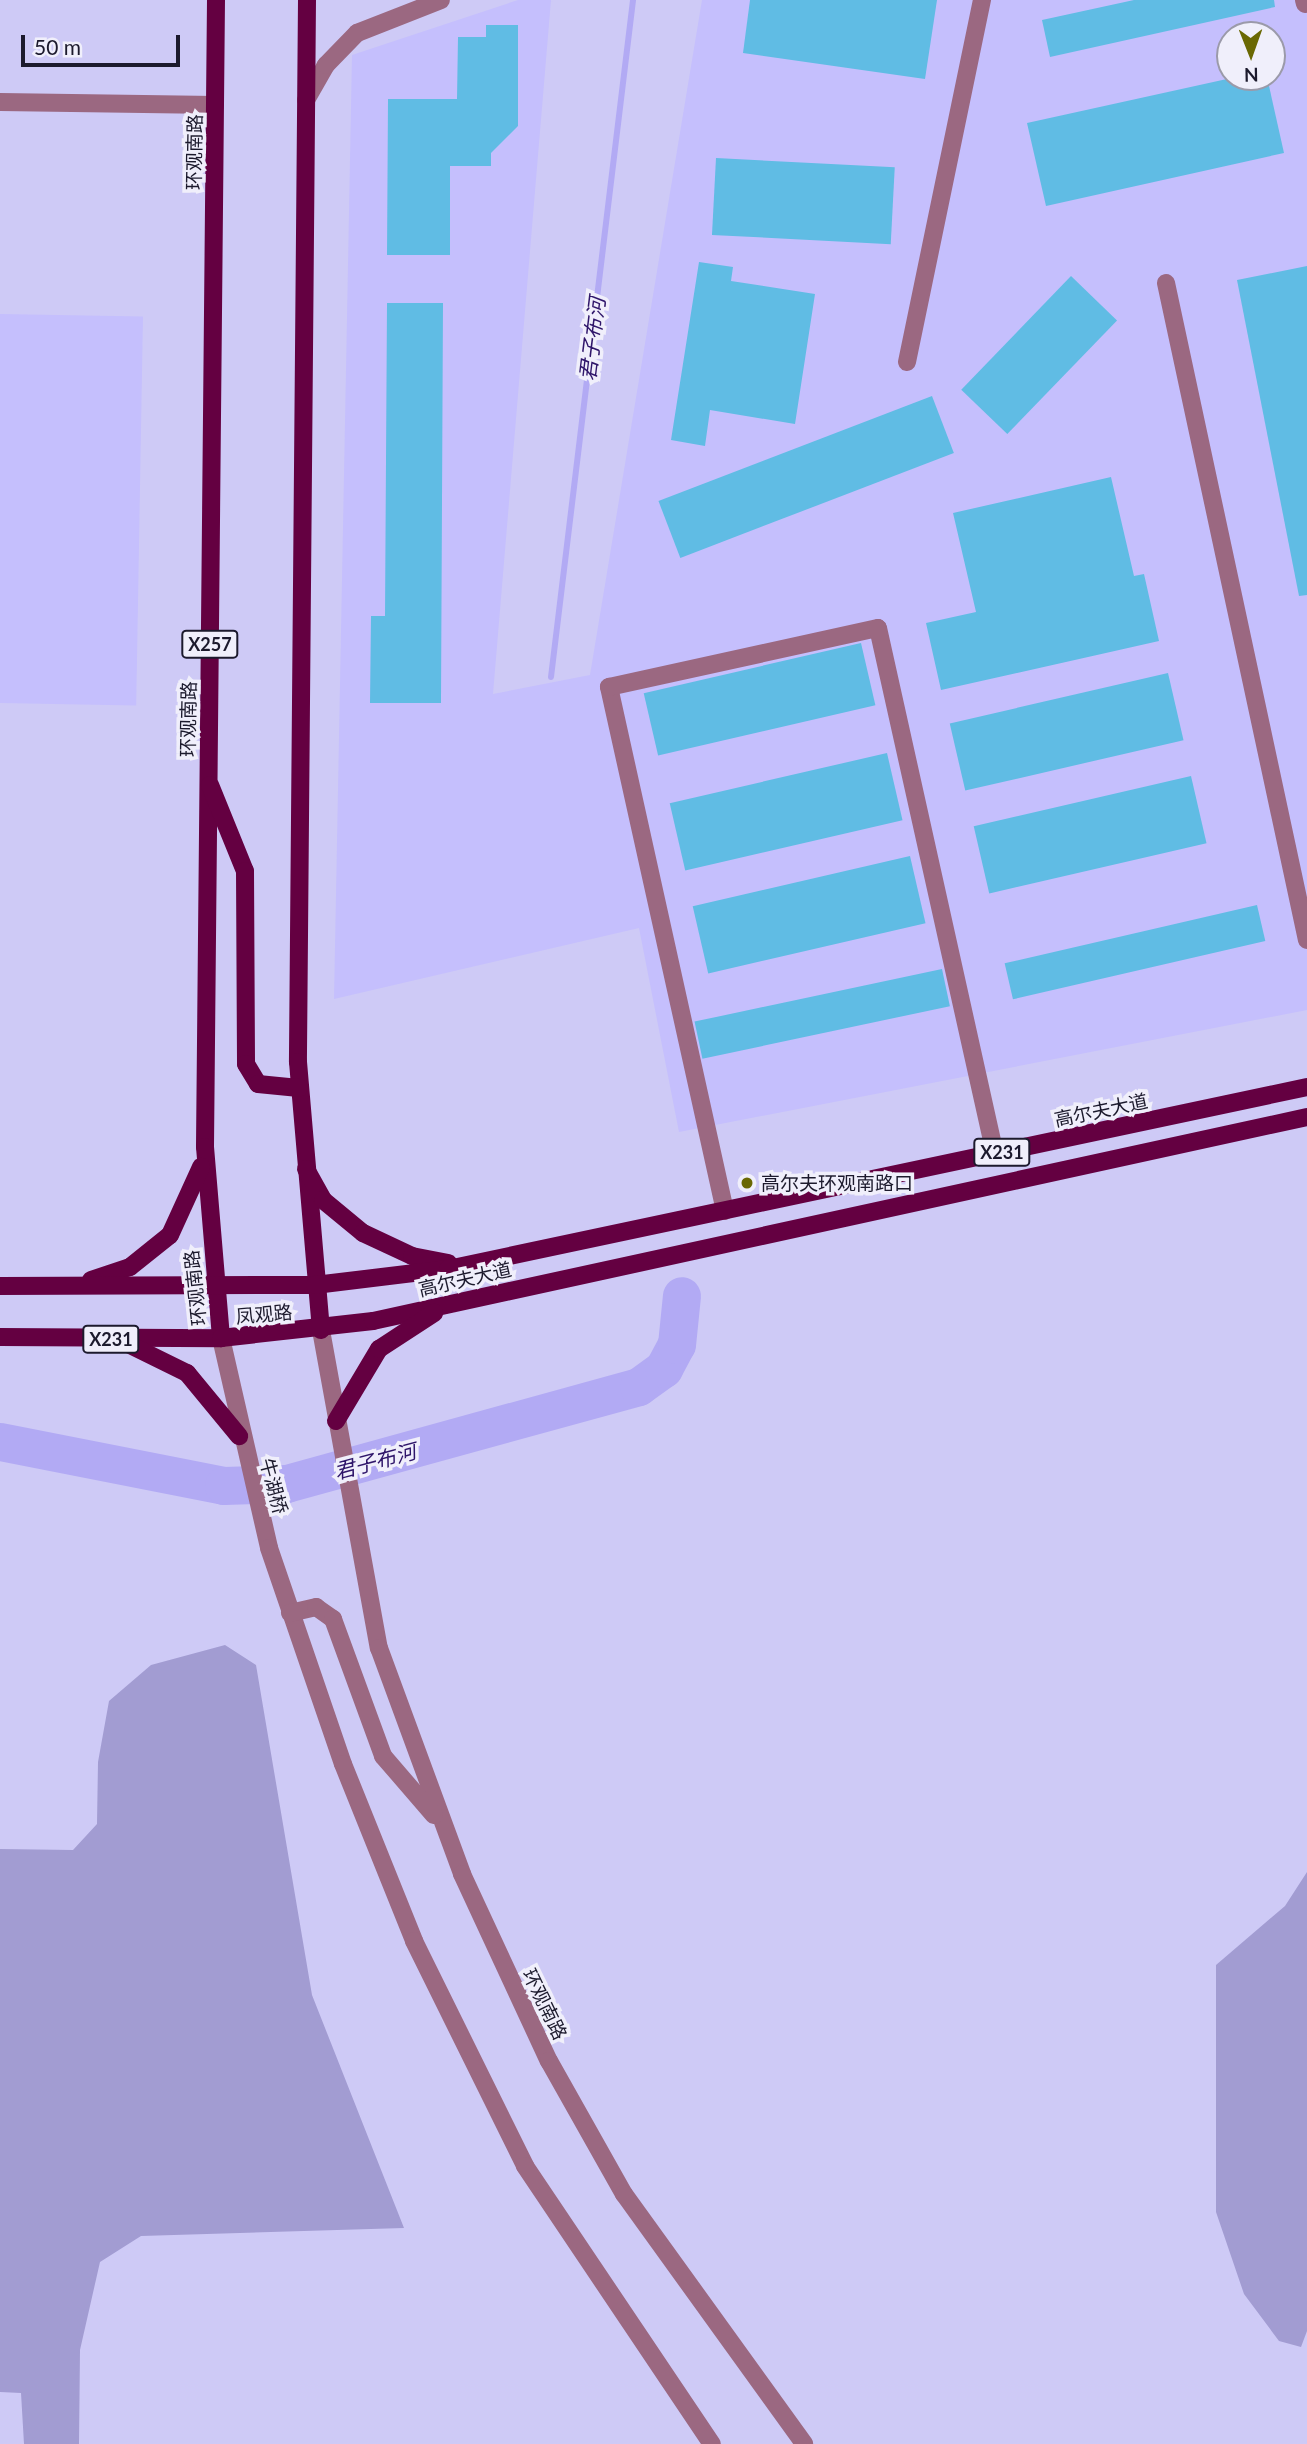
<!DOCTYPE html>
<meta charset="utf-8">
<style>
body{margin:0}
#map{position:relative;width:1307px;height:2444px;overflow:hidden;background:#cecaf6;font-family:Lato,"Noto Sans SC",sans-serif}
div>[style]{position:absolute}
.built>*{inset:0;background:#c5bffd;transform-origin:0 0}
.green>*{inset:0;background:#a29cd2}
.stream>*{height:6px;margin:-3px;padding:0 3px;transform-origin:3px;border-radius:3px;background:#b2aaf4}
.river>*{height:38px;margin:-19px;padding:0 19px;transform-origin:19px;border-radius:19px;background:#b2aaf4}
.building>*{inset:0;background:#60bce4;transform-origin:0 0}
.minor>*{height:18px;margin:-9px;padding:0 9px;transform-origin:9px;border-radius:9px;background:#9b6881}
.major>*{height:18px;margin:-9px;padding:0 9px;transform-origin:9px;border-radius:9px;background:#640041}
.dots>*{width:19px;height:19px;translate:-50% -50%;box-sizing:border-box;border:4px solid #f0effb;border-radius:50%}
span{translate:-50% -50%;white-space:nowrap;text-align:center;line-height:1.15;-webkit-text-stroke:7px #f0effb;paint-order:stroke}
.shield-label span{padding:2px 5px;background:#f0effb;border:2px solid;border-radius:5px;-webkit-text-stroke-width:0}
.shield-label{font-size:18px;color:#1c1a2d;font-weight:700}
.street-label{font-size:19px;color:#1c1a2d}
.poi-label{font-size:19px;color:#1c1a2d}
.left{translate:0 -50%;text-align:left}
.water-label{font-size:21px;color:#2f166a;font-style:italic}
.north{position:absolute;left:1216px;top:21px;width:70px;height:70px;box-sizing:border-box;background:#f0effb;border:2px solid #9b9aa9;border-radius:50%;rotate:179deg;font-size:19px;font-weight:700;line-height:28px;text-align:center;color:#1c1a2d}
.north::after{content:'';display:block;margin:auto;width:24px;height:32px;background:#6a6803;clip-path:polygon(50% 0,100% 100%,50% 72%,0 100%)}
.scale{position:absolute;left:21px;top:35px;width:159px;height:32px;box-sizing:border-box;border:4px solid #1c1a2d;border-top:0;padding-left:9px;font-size:21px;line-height:24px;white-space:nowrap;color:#1c1a2d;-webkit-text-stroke:5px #f0effb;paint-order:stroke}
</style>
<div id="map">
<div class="built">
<div style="clip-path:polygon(evenodd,518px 0,551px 0,493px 694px,590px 675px,702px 0,1307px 0,1307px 1010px,679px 1132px,639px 928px,334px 999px,352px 55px,518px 0,1230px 35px,1272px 35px,1272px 77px,1230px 77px,1230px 35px)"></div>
<div style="left:0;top:314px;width:143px;height:389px;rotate:1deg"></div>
</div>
<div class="green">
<div style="clip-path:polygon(225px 1645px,256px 1665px,312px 1995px,404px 2228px,141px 2236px,100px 2262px,80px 2350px,79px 2444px,24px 2444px,21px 2393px,0 2392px,0 1849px,73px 1850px,97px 1824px,98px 1762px,109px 1701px,151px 1665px)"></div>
<div style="clip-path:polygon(1307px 1872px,1307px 2331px,1301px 2347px,1279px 2341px,1244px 2294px,1216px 2212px,1216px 1965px,1285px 1906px)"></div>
</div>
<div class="stream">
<div style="left:551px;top:677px;width:682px;rotate:-83.09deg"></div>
</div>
<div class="river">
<div style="left:0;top:1442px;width:228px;rotate:11.1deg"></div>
<div style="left:224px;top:1486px;width:63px;rotate:-1.8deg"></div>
<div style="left:287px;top:1484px;width:365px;rotate:-15.4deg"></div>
<div style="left:639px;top:1387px;width:31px;rotate:-36deg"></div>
<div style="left:664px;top:1369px;width:27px;rotate:-62deg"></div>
<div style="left:677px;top:1345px;width:49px;rotate:-84.2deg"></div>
</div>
<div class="building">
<div style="clip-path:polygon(750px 0,937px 0,925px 79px,743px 53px)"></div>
<div style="clip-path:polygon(1134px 0,1274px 0,1275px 7px,1050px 57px,1042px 20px)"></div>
<div style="clip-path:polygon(486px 25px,518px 25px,518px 126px,491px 153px,491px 166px,450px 166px,450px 255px,387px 255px,388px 99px,457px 99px,458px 37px,486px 37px)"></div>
<div style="clip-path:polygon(1236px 77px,1267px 77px,1284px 153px,1046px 206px,1027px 123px)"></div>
<div style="left:716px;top:158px;width:179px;height:77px;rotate:3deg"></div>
<div style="clip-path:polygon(699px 262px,733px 267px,731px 281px,815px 294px,795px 424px,710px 410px,705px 446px,671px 440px)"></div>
<div style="clip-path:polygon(1307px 266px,1307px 595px,1299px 596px,1237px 280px)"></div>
<div style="left:1071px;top:276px;width:64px;height:158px;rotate:44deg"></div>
<div style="clip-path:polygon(387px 303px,443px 303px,441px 703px,370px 703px,371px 616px,385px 616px)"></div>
<div style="left:932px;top:396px;width:61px;height:293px;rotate:69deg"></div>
<div style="clip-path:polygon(1111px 477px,1134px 576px,1144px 574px,1159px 641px,941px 690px,926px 623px,976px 612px,953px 513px)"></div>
<div style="left:861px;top:643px;width:64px;height:223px;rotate:77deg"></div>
<div style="left:1168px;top:673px;width:69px;height:224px;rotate:77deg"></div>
<div style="left:887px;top:753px;width:69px;height:223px;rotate:77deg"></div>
<div style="left:1191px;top:776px;width:69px;height:223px;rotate:77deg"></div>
<div style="left:910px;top:856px;width:69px;height:223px;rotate:77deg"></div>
<div style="left:1257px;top:905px;width:37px;height:259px;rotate:77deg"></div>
<div style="left:942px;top:969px;width:38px;height:253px;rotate:78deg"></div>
</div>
<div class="minor">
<div style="left:1304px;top:0;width:4px;rotate:76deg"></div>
<div style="left:306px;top:100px;width:40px;rotate:-60.3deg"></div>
<div style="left:326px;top:65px;width:45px;rotate:-45.9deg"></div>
<div style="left:357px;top:33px;width:90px;rotate:-21.4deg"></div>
<div style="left:0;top:102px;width:215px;rotate:0.8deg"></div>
<div style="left:1166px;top:283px;width:672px;rotate:77.89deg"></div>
<div style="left:907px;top:362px;width:370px;rotate:-78.3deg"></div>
<div style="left:725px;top:1211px;width:537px;rotate:-102.48deg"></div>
<div style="left:609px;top:687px;width:275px;rotate:-12.4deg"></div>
<div style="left:878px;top:628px;width:539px;rotate:77.46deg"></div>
<div style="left:321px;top:1330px;width:323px;rotate:79.7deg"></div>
<div style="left:379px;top:1648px;width:241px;rotate:69.8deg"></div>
<div style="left:462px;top:1874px;width:206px;rotate:65.1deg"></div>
<div style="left:549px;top:2061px;width:153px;rotate:60.6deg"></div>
<div style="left:624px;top:2194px;width:308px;rotate:54.2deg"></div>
<div style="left:221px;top:1338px;width:215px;rotate:77.1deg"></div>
<div style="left:269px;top:1548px;width:228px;rotate:71.1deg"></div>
<div style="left:343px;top:1764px;width:191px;rotate:68.1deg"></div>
<div style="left:414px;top:1941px;width:251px;rotate:63.7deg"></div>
<div style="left:525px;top:2166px;width:335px;rotate:56.1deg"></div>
<div style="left:290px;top:1613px;width:27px;rotate:-13deg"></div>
<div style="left:316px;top:1607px;width:21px;rotate:35deg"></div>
<div style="left:333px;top:1619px;width:146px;rotate:69.9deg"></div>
<div style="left:383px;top:1756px;width:78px;rotate:49.2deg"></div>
</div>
<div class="major">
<div style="left:216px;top:0;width:1147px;rotate:90.55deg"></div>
<div style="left:205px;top:1147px;width:192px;rotate:85.2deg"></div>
<div style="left:307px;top:0;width:1062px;rotate:90.49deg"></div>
<div style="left:298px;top:1062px;width:269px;rotate:85.1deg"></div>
<div style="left:210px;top:785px;width:93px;rotate:67.9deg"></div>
<div style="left:245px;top:871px;width:193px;rotate:89.7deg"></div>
<div style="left:246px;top:1064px;width:23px;rotate:59deg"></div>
<div style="left:258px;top:1084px;width:41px;rotate:5.6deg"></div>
<div style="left:306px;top:1169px;width:35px;rotate:61deg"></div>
<div style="left:323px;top:1200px;width:52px;rotate:39.5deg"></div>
<div style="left:363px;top:1233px;width:54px;rotate:25.1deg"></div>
<div style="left:412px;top:1256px;width:37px;rotate:11deg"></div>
<div style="left:91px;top:1280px;width:41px;rotate:-18.4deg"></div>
<div style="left:130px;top:1267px;width:51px;rotate:-38.7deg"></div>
<div style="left:170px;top:1235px;width:75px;rotate:-65.5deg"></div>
<div style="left:0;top:1286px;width:315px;rotate:-0.2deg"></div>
<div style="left:315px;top:1285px;width:134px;rotate:-6.9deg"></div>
<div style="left:448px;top:1269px;width:878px;rotate:-11.96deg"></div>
<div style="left:0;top:1337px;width:221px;rotate:0.3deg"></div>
<div style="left:221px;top:1338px;width:153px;rotate:-6.4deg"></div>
<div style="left:373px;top:1321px;width:956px;rotate:-12.32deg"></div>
<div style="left:130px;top:1345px;width:64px;rotate:26.2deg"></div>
<div style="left:187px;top:1373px;width:82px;rotate:50.5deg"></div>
<div style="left:336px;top:1421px;width:84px;rotate:-59.2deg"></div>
<div style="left:379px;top:1349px;width:66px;rotate:-33.2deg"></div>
</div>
<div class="dots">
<div style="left:747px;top:1183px;background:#6a6803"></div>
</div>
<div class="shield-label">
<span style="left:210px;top:644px">X257</span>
<span style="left:1002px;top:1152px">X231</span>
<span style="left:111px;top:1339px">X231</span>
</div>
<div class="street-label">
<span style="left:194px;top:152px;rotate:-89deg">环观南路</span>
<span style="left:188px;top:719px;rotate:-89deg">环观南路</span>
<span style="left:1101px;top:1110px;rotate:-12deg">高尔夫大道</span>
<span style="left:465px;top:1279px;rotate:-13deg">高尔夫大道</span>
<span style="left:195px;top:1288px;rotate:-96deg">环观南路</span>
<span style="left:264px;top:1314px;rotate:-5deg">凤观路</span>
<span style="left:274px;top:1486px;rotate:75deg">牛湖桥</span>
<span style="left:545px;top:2004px;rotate:64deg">环观南路</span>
</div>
<div class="poi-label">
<span class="left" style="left:761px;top:1183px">高尔夫环观南路口</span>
</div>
<div class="water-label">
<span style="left:592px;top:339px;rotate:-83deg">君子布河</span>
<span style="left:375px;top:1461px;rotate:-15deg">君子布河</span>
</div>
<div class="north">N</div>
<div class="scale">50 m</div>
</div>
